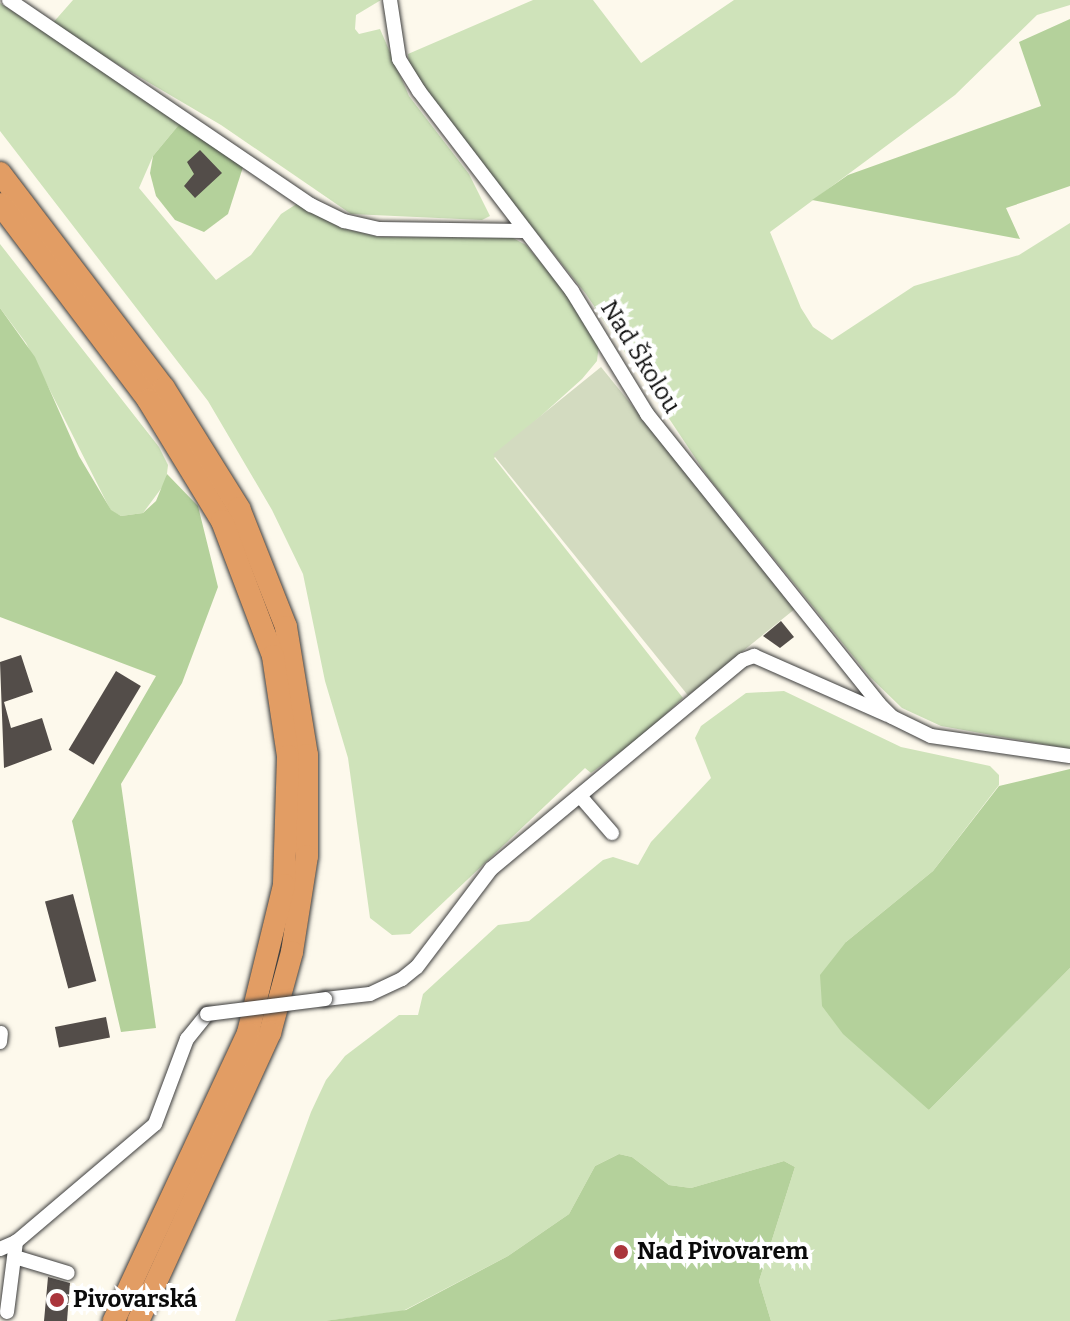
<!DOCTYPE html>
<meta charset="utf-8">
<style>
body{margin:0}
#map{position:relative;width:1070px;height:1321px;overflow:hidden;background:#fdf9ec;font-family:Bitter,serif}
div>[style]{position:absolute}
.green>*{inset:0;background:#cfe3ba}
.forest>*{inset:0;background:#b4d19b}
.cemetery>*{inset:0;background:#d3dbc0;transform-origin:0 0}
.building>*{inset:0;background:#534d49;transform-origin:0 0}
.roads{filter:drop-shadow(0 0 2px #3e3e3e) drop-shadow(0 0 2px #3e3e3e)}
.minor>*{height:14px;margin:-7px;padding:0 7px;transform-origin:7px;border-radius:7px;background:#fff}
.highway>*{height:22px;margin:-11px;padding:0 11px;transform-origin:11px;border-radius:11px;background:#e29d64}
.bridges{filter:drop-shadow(0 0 2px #3e3e3e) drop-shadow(0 0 2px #3e3e3e)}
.minor-bridge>*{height:14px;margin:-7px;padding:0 7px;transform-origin:7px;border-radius:7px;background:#fff}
.dots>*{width:22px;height:22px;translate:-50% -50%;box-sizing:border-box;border:4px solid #fff;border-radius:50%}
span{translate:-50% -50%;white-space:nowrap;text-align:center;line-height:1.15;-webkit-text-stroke:8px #fff;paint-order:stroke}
.street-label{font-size:24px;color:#0b0b0b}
.poi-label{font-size:24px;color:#0b0b0b;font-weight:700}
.left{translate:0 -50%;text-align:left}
</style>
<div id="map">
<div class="green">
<div style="clip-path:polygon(73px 0,381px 0,356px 15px,355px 29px,359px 34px,380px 29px,409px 96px,469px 174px,490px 216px,482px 220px,351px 214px,221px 125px,51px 25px)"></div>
<div style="clip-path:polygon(533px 0,593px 0,641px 63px,734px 0,1070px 0,1070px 5px,1037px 15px,955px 95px,770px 232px,801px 308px,813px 327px,832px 340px,914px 286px,1019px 255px,1070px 223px,1070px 749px,941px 726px,902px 708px,870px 677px,708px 477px,586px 294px,462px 140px,409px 64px,408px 54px)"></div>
<div style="clip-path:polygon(0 3px,182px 121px,153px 156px,139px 188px,216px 280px,251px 255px,281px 214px,298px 203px,341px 228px,379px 237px,513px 238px,526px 245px,555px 279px,599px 344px,597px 361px,582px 379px,494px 458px,683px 698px,641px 737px,591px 773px,585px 768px,410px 934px,392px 935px,370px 918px,348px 758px,325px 681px,303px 574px,272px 510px,208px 401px,0 131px)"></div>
<div style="clip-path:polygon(0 244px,159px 447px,168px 465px,166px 482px,143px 513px,121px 516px,111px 511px,26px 343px,0 308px)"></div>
<div style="clip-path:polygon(784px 691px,901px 747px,990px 766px,999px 775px,999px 785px,933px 871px,846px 942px,929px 1110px,1070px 968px,1070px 1321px,771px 1321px,759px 1281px,795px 1167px,784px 1161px,691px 1188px,669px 1185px,632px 1157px,619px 1154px,595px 1166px,569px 1214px,508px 1256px,403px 1311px,324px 1321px,235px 1321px,311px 1112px,326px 1080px,345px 1056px,399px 1015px,418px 1015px,423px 994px,498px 925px,529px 921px,603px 860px,613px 857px,638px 865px,651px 842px,711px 778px,695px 738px,701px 726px,746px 693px)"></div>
</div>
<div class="forest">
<div style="clip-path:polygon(1070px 19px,1070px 186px,1006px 208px,1020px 239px,812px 200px,848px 175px,1041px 106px,1019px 42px)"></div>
<div style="clip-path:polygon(182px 121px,243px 167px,228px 214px,204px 232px,175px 220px,156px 196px,150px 173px,153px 156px)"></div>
<div style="clip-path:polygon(0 308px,35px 357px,79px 456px,111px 510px,121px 516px,143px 513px,156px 501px,167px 474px,198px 506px,218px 587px,182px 683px,121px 784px,156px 1028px,121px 1032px,72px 821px,156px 676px,0 617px)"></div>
<div style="clip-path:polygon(1070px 769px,1070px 968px,929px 1110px,843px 1034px,822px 1006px,820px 975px,846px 942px,933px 871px,999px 786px)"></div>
<div style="clip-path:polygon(619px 1154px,632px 1157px,669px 1185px,691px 1188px,784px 1161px,795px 1167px,759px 1281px,771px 1321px,324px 1321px,406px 1310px,508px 1256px,569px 1214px,595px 1166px)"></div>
</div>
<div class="cemetery">
<div style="left:601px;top:367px;width:310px;height:139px;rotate:51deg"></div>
</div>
<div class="building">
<div style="clip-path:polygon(200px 150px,222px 173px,195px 198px,184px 186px,194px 174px,187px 162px)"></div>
<div style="clip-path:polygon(781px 621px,794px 637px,780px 648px,763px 636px)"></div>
<div style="clip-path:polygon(21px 655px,33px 692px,4px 702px,11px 728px,42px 718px,52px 750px,4px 768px,0 662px)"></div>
<div style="left:116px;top:671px;width:29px;height:92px;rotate:31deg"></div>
<div style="left:73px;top:894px;width:90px;height:29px;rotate:75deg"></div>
<div style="left:106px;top:1017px;width:21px;height:52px;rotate:79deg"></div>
<div style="clip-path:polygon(48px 1277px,70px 1283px,67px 1321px,44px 1321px)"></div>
</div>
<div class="roads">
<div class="minor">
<div style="left:9px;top:0;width:365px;rotate:34.2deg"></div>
<div style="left:311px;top:205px;width:37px;rotate:26deg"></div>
<div style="left:344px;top:221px;width:36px;rotate:13deg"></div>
<div style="left:379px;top:229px;width:144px;rotate:0.8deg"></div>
<div style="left:390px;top:0;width:60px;rotate:81.3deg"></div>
<div style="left:399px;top:59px;width:38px;rotate:58deg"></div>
<div style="left:419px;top:91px;width:252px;rotate:52.6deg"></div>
<div style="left:572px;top:291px;width:144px;rotate:58.6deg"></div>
<div style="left:647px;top:414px;width:371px;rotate:51.3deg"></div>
<div style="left:879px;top:704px;width:18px;rotate:45deg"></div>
<div style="left:892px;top:717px;width:43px;rotate:26deg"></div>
<div style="left:931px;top:736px;width:140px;rotate:8.2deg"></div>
<div style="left:580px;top:796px;width:49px;rotate:49.1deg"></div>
<div style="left:325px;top:999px;width:45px;rotate:-6.3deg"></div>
<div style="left:370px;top:994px;width:35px;rotate:-25deg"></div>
<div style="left:402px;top:979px;width:19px;rotate:-39deg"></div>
<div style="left:417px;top:967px;width:123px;rotate:-52.9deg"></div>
<div style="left:491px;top:869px;width:327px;rotate:-39.7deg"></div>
<div style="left:743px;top:660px;width:12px;rotate:-20deg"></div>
<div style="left:754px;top:656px;width:146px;rotate:23.8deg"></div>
<div style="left:0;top:1042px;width:9px;rotate:-84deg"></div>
<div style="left:0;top:1249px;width:17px;rotate:-24deg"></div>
<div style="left:16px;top:1242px;width:182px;rotate:-40.3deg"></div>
<div style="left:155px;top:1124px;width:91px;rotate:-69.4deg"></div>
<div style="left:187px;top:1039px;width:32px;rotate:-51deg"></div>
<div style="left:15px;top:1257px;width:55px;rotate:16.8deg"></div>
<div style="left:7px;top:1312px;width:71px;rotate:-82.7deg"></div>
</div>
<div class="highway">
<div style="left:0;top:173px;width:270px;rotate:52.7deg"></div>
<div style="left:164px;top:388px;width:142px;rotate:58deg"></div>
<div style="left:239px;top:508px;width:128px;rotate:68.4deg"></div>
<div style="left:286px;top:627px;width:130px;rotate:80.7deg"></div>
<div style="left:307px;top:755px;width:101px;rotate:90deg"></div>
<div style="left:307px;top:856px;width:97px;rotate:98.9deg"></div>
<div style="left:292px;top:952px;width:84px;rotate:105.2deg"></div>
<div style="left:270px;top:1033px;width:317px;rotate:114.6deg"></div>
<div style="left:0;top:204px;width:246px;rotate:52.9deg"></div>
<div style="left:148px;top:400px;width:142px;rotate:58.6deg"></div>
<div style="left:222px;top:521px;width:144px;rotate:69.3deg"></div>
<div style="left:273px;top:656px;width:101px;rotate:81.5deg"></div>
<div style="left:288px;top:756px;width:129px;rotate:91.8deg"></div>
<div style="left:284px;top:885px;width:152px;rotate:103.7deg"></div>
<div style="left:248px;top:1033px;width:318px;rotate:115deg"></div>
</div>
</div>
<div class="bridges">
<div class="minor-bridge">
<div style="left:207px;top:1014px;width:119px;rotate:-7.2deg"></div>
</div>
</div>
<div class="dots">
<div style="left:621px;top:1252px;background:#aa353b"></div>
<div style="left:57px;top:1300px;background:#aa353b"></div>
</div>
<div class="street-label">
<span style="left:640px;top:357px;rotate:58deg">Nad Školou</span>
</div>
<div class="poi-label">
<span class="left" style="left:637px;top:1252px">Nad Pivovarem</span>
<span class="left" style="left:73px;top:1300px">Pivovarská</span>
</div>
</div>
